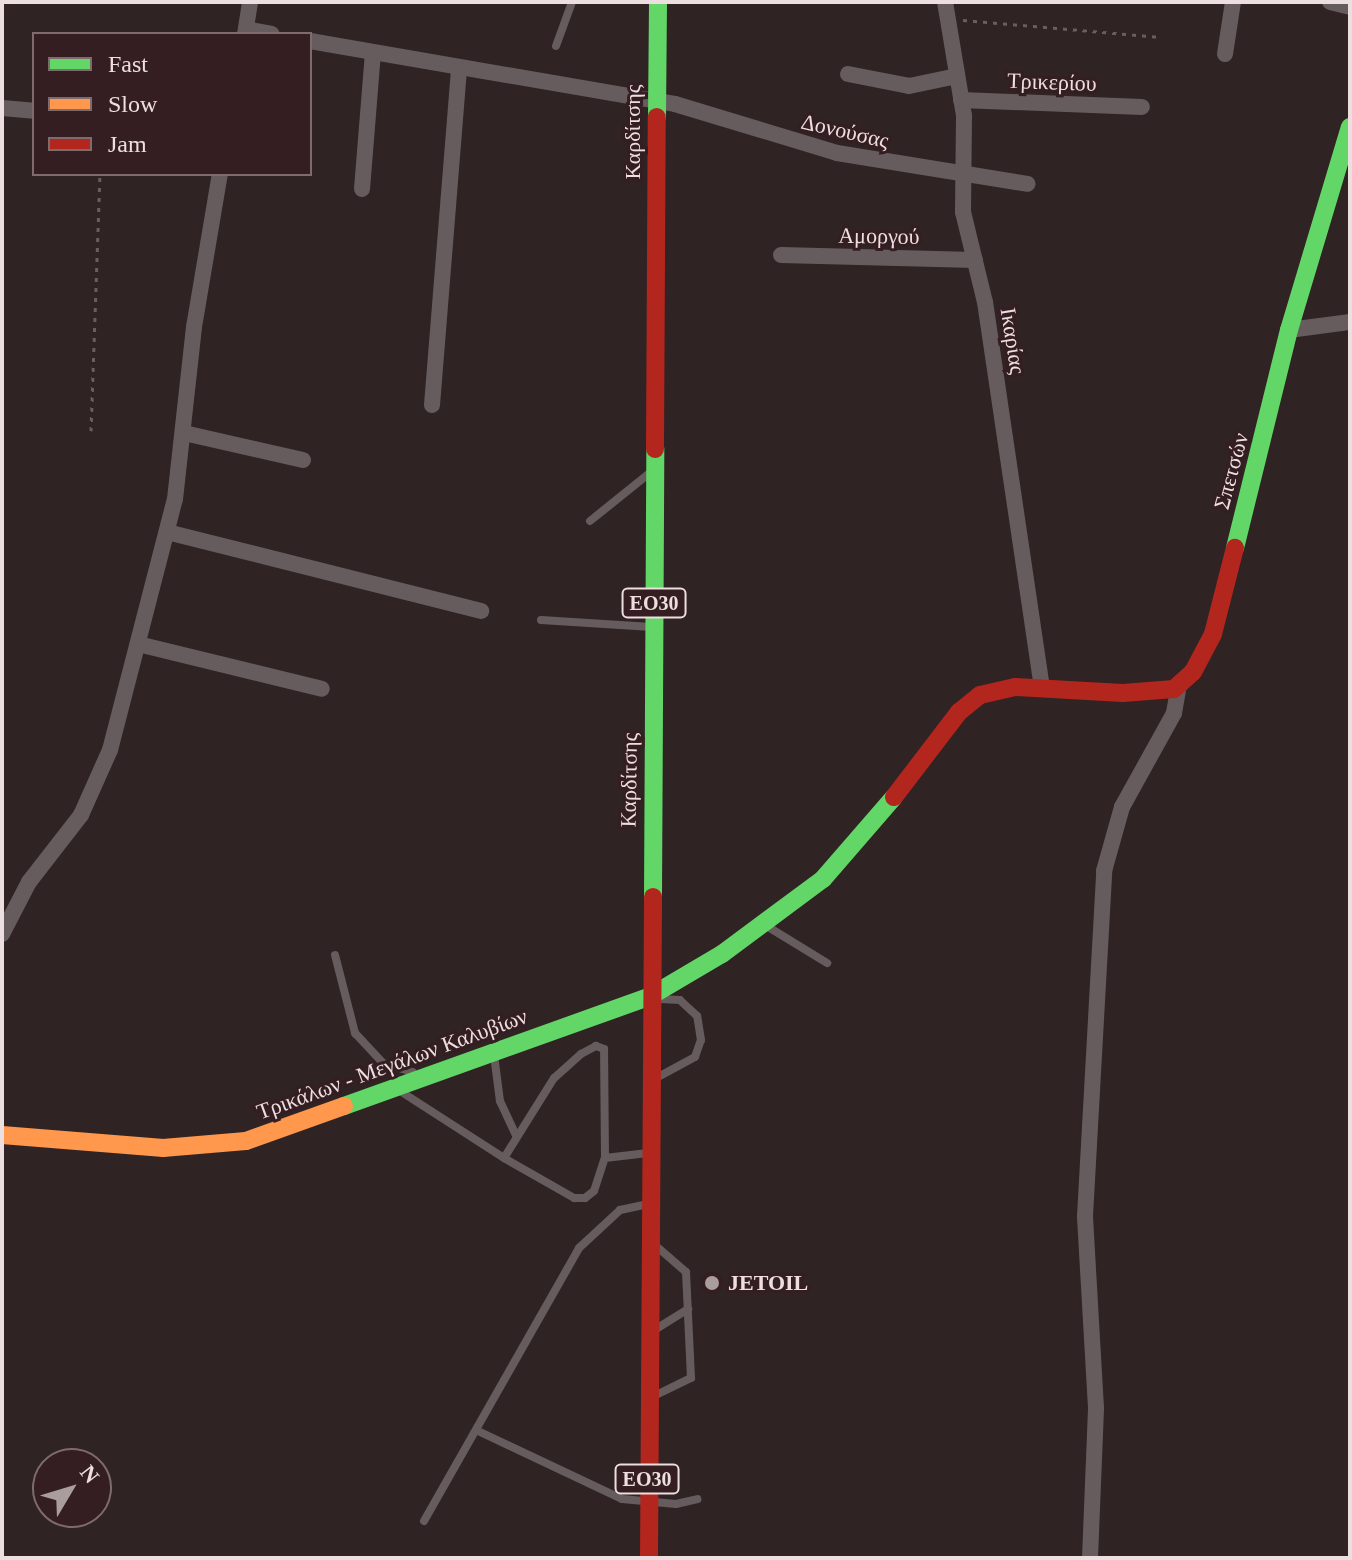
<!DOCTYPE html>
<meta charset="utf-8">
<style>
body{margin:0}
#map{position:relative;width:1352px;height:1560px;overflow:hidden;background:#2f2324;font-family:"Times New Roman",serif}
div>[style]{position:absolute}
.path>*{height:3px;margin-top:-1.5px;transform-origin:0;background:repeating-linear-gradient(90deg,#685f60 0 4px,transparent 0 10px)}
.lane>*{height:8px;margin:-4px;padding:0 4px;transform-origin:4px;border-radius:4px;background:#665c5e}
.street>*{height:16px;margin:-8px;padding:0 8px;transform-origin:8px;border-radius:8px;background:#665c5e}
.fast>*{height:18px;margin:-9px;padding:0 9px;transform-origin:9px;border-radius:9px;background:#63d668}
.slow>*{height:18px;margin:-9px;padding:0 9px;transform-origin:9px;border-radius:9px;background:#ff974d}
.jam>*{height:18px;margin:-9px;padding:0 9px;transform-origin:9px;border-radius:9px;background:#b3261e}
.dots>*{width:22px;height:22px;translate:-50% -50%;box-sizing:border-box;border:4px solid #341e21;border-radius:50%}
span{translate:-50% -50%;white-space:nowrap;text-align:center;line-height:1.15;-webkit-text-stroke:6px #341e21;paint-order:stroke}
.shield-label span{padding:2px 6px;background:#341e21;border:2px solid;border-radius:6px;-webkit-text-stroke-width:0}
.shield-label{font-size:20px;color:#eddedf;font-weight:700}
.street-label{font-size:22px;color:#eddedf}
.poi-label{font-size:22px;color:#eddedf;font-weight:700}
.left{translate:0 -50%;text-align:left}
.frame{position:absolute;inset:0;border:4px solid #eddedf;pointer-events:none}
.legend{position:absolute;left:32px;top:32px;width:280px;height:144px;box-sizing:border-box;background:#341e21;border:2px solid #7e6b6d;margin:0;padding:10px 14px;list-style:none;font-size:24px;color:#eddedf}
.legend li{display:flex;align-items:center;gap:16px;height:40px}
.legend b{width:40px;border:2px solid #7e6b6d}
.north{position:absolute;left:32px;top:1448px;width:80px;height:80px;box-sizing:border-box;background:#341e21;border:2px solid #7e6b6d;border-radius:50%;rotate:52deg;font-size:22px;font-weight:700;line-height:32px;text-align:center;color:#eddedf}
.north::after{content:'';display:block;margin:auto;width:28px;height:36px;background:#aa9d9e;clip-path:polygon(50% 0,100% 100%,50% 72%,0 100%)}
</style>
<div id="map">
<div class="path">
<div style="left:963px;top:20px;width:198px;rotate:4.9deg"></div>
<div style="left:91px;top:431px;width:257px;rotate:-88deg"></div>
</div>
<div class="lane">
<div style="left:556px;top:46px;width:47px;rotate:-70deg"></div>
<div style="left:590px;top:521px;width:78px;rotate:-38.8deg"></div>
<div style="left:541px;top:620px;width:111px;rotate:3.6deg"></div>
<div style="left:765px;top:925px;width:73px;rotate:31.5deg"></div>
<div style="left:335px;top:955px;width:81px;rotate:75.6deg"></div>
<div style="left:355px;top:1033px;width:41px;rotate:47deg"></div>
<div style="left:383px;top:1063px;width:31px;rotate:17deg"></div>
<div style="left:494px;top:1055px;width:46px;rotate:82.6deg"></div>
<div style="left:500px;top:1101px;width:38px;rotate:65deg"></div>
<div style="left:658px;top:1077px;width:42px;rotate:-28.4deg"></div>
<div style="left:695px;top:1057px;width:18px;rotate:-71deg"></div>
<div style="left:701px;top:1040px;width:24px;rotate:-99deg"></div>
<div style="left:697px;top:1016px;width:23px;rotate:-137deg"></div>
<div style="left:680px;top:1000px;width:19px;rotate:-177deg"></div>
<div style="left:400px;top:1091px;width:124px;rotate:32.8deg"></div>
<div style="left:504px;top:1158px;width:81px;rotate:29.7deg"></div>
<div style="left:574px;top:1198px;width:11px"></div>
<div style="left:585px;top:1198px;width:11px;rotate:-38deg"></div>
<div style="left:594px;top:1191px;width:35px;rotate:-72deg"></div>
<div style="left:605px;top:1158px;width:109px;rotate:-90.5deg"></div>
<div style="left:604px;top:1049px;width:9px;rotate:-159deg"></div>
<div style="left:596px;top:1046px;width:17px;rotate:152deg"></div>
<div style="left:581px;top:1054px;width:36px;rotate:138deg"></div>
<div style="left:554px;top:1078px;width:94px;rotate:122deg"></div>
<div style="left:605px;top:1158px;width:43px;rotate:-6.6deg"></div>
<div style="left:656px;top:1329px;width:38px;rotate:-32deg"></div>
<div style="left:656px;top:1395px;width:39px;rotate:-26deg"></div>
<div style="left:691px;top:1378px;width:106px;rotate:-92.7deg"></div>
<div style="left:686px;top:1272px;width:37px;rotate:-139deg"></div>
<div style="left:478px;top:1431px;width:159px;rotate:25.3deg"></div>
<div style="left:622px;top:1499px;width:54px;rotate:5.3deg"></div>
<div style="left:676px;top:1504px;width:22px;rotate:-13deg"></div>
<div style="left:424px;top:1521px;width:314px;rotate:-60.4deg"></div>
<div style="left:579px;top:1248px;width:56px;rotate:-42.8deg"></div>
<div style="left:620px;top:1210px;width:30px;rotate:-12deg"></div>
</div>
<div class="street">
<div style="left:945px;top:2px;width:116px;rotate:80.5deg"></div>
<div style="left:964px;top:116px;width:96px;rotate:90.6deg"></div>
<div style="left:963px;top:212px;width:93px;rotate:76.3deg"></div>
<div style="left:985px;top:302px;width:390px;rotate:81.6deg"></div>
<div style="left:1330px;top:2px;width:21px;rotate:14deg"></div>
<div style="left:246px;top:29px;width:26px;rotate:11deg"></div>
<div style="left:245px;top:34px;width:32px;rotate:-81deg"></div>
<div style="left:310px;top:41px;width:370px;rotate:9.8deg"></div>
<div style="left:675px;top:104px;width:169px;rotate:16.8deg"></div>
<div style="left:837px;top:153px;width:193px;rotate:9.2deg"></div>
<div style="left:1225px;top:54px;width:53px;rotate:-81.3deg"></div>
<div style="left:848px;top:74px;width:62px;rotate:11.1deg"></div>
<div style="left:909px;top:86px;width:49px;rotate:-11.8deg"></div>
<div style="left:961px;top:100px;width:181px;rotate:2.2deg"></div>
<div style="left:2px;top:108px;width:32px;rotate:5deg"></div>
<div style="left:362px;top:189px;width:137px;rotate:-85.4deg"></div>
<div style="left:781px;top:255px;width:194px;rotate:1.5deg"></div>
<div style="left:1289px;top:330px;width:62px;rotate:-7.5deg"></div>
<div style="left:432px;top:405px;width:336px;rotate:-85.4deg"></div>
<div style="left:184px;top:433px;width:122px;rotate:12.8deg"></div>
<div style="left:167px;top:532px;width:324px;rotate:14.1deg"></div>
<div style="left:138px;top:644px;width:189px;rotate:13.7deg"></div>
<div style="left:2px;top:934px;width:59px;rotate:-62.6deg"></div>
<div style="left:29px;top:882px;width:85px;rotate:-52.2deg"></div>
<div style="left:81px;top:815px;width:71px;rotate:-66deg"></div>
<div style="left:110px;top:750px;width:259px;rotate:-75.5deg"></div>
<div style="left:175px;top:499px;width:173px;rotate:-83.7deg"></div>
<div style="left:194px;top:327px;width:155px;rotate:-80.4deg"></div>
<div style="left:1090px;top:1558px;width:150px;rotate:-87.7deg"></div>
<div style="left:1096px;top:1408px;width:192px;rotate:-93.3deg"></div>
<div style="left:1085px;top:1216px;width:346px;rotate:-86.8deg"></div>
<div style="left:1104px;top:871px;width:66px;rotate:-74.3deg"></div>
<div style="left:1122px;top:807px;width:107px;rotate:-61deg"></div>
<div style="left:1174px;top:713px;width:29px;rotate:-80deg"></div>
</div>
<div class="fast">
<div style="left:657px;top:117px;width:115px;rotate:-89.5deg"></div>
<div style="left:1235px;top:548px;width:225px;rotate:-76.1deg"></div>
<div style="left:1289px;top:330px;width:212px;rotate:-73.3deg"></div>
<div style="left:653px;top:897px;width:448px;rotate:-89.7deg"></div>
<div style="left:344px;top:1106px;width:324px;rotate:-19.7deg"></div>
<div style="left:649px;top:997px;width:85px;rotate:-30.5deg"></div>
<div style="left:722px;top:954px;width:126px;rotate:-36.6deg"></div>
<div style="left:823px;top:879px;width:108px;rotate:-49.1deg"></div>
</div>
<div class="slow">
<div style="left:2px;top:1135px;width:162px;rotate:4.6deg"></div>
<div style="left:163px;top:1148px;width:83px;rotate:-4.8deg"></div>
<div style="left:246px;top:1141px;width:104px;rotate:-19.7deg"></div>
</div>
<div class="jam">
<div style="left:655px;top:449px;width:332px;rotate:-89.7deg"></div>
<div style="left:894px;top:797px;width:107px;rotate:-52.6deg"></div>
<div style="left:959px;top:712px;width:27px;rotate:-39deg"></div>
<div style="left:980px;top:695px;width:36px;rotate:-13deg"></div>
<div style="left:1015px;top:687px;width:108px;rotate:3.2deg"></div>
<div style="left:1123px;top:693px;width:51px;rotate:-4.5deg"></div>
<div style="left:1174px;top:689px;width:25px;rotate:-42deg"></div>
<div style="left:1193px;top:672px;width:43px;rotate:-62.2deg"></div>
<div style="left:1213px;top:634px;width:89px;rotate:-75.7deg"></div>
<div style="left:649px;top:1558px;width:661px;rotate:-89.65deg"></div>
</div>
<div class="dots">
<div style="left:712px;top:1283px;background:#aa9d9e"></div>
</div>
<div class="shield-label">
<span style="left:654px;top:603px">ΕΟ30</span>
<span style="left:647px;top:1479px">ΕΟ30</span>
</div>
<div class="street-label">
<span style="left:1052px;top:82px;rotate:2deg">Τρικερίου</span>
<span style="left:845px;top:131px;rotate:13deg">Δονούσας</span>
<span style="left:633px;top:132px;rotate:-90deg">Καρδίτσης</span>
<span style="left:879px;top:236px;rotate:1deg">Αμοργού</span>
<span style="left:1013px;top:341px;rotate:81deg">Ικαρίας</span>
<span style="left:1231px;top:471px;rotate:-75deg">Σπετσών</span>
<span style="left:629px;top:780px;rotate:-89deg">Καρδίτσης</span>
<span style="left:392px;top:1064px;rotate:-20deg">Τρικάλων - Μεγάλων Καλυβίων</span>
</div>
<div class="poi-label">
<span class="left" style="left:728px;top:1283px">JETOIL</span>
</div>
<div class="frame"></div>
<ul class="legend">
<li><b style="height:10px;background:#63d668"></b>Fast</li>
<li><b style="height:10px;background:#ff974d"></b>Slow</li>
<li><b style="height:10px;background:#b3261e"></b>Jam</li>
</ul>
<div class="north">N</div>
</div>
